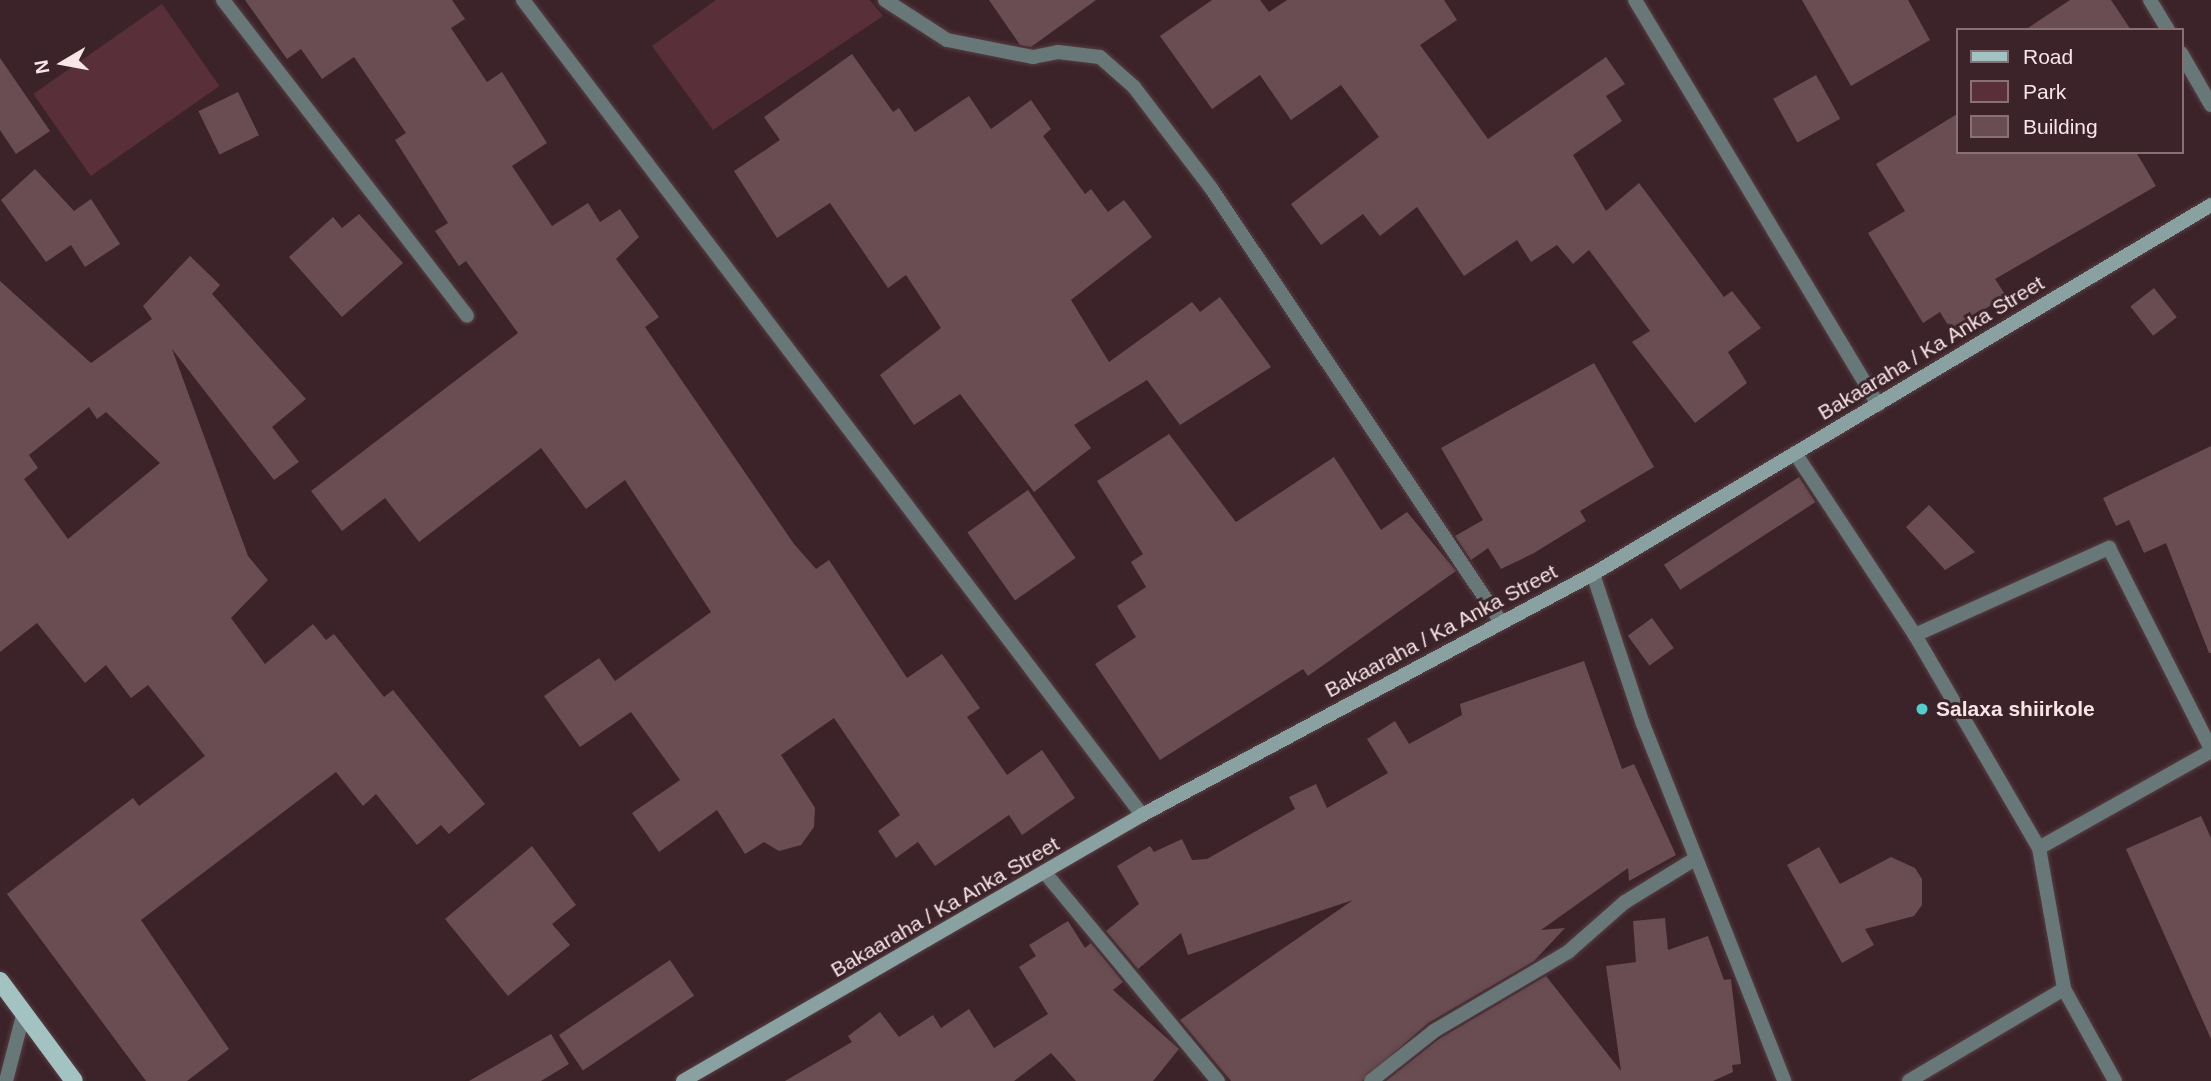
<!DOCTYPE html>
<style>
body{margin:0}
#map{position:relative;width:2211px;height:1081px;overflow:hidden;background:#3c2329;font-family:Arial,sans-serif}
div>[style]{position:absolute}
.green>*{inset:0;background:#59303a;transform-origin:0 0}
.building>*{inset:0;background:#6a4d53;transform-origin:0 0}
.roads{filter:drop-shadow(0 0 2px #563e44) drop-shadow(0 0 2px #563e44)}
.lane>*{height:14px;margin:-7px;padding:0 7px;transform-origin:7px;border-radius:7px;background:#687777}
.street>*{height:14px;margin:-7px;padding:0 7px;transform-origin:7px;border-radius:7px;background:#687777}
.secondary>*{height:14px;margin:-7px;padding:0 7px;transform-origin:7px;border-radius:7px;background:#89a1a1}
.primary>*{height:18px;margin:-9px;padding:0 9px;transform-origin:9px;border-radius:9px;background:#a3c2c2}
.dots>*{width:19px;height:19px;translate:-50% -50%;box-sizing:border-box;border:4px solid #3c2329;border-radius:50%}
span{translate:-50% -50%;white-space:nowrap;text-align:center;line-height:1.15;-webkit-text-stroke:6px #3c2329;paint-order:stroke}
.street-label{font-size:21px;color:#f7e5e8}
.poi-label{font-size:21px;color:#f7e5e8;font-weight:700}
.left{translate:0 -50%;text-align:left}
.legend{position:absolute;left:1956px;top:28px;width:228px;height:126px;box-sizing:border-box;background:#3c2329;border:2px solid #877175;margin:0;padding:9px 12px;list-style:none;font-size:21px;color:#f7e5e8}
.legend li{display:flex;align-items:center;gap:14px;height:35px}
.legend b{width:35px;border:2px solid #877175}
.north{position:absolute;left:28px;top:28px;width:70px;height:70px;-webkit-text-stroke:5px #3c2329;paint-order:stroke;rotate:260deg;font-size:19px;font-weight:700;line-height:28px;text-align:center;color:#f7e5e8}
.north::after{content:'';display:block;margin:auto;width:24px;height:32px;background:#f7e5e8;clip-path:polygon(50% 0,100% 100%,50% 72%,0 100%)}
</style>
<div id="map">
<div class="green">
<div style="clip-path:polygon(716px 0,870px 0,883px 16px,713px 130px,652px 46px)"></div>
<div style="left:162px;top:4px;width:100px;height:157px;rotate:55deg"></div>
</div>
<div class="building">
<div style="clip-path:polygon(245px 0,452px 0,465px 19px,451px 28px,487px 82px,502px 72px,547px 143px,512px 166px,552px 226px,588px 203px,600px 222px,620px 209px,639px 237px,616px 259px,659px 317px,645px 327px,794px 544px,816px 569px,829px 560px,907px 678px,942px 654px,980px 708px,967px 717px,1007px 775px,1042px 750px,1075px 798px,1022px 835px,1009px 815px,935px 866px,918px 842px,896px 858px,878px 831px,900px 815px,834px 718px,781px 755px,815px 808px,814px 827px,801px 845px,779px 851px,764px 842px,745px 854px,717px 810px,659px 852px,632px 813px,680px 780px,631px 712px,580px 747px,544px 696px,599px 658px,615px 681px,711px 612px,625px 480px,586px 509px,541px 448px,419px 542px,385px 498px,342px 531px,311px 491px,518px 333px,466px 261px,459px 266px,435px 231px,448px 223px,395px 140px,406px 133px,354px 57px,322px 79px,301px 49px,287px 59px)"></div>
<div style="clip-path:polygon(989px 0,1096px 0,1031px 47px,1020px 45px)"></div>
<div style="clip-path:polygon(1212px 0,1260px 0,1269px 12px,1287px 0,1444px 0,1457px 20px,1420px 45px,1488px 139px,1606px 57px,1625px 84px,1606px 96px,1622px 121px,1573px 155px,1606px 211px,1639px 183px,1724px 297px,1732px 291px,1761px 328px,1728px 352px,1747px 383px,1695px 423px,1632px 342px,1650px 331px,1589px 250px,1573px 264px,1557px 245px,1531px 262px,1517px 240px,1464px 276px,1417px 207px,1380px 236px,1363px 214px,1321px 245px,1291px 204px,1379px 137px,1341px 85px,1291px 120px,1260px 75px,1212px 109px,1160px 36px)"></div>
<div style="clip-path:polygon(1802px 0,1908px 0,1930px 40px,1851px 86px)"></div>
<div style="clip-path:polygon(2070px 0,2111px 0,2131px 30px,2025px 30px)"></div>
<div style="clip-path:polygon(852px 54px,893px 112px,899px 108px,915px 132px,969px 96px,991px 129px,1031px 100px,1051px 129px,1043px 136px,1085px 194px,1091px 189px,1108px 212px,1124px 200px,1152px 237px,1071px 300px,1109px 362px,1192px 302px,1200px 312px,1220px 297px,1271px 367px,1180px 425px,1147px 380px,1074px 425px,1091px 448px,1034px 492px,960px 394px,914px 425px,880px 375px,941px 328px,906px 275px,888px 288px,830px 203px,777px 238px,734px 171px,780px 140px,764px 117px)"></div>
<div style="clip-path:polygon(0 58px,50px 131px,16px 154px,0 130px)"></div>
<div style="left:1816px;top:75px;width:50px;height:49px;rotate:61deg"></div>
<div style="left:238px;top:92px;width:48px;height:44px;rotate:64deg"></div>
<div style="clip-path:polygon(1957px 114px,1957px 152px,2136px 152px,2156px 186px,1995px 279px,2006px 296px,1951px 330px,1940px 312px,1923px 323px,1868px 233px,1905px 211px,1876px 164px)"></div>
<div style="clip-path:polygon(35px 169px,74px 211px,91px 199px,120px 244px,85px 267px,71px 245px,46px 262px,1px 200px)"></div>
<div style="clip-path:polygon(359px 214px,403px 263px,342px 317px,289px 257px,333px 217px,342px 228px)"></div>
<div style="clip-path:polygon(evenodd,190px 256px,220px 285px,212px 294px,306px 399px,272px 427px,299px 462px,274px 480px,172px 349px,248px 556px,268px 580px,231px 618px,265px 664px,313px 624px,326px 640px,334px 634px,384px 697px,393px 690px,485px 804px,449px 834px,441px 825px,417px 845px,376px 794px,363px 806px,336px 772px,141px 920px,229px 1049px,187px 1081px,146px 1081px,7px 894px,133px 798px,139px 806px,205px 756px,148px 685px,131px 698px,106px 665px,85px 683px,37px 623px,0 652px,0 281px,91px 363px,152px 319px,143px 306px,190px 256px,89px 407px,97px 419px,106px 412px,160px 463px,68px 539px,24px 479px,38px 468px,29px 455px,89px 407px)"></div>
<div style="left:2154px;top:288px;width:37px;height:30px;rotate:52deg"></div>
<div style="clip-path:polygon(1594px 363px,1654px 467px,1580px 511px,1586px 521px,1534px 553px,1501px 569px,1488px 548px,1471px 560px,1455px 536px,1483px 520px,1441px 448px)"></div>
<div style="clip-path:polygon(1169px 434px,1236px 522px,1334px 457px,1381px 530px,1407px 512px,1456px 571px,1308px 676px,1303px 669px,1160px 760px,1095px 664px,1136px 637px,1117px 606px,1146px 587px,1131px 562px,1143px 554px,1097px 481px)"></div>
<div style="clip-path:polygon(2211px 446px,2211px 653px,2209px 653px,2166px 543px,2144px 553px,2129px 520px,2116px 526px,2103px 498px)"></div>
<div style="left:1799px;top:477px;width:30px;height:161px;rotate:57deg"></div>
<div style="left:1028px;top:490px;width:83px;height:74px;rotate:55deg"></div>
<div style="clip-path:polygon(1929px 505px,1975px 552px,1945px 570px,1906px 527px)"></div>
<div style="left:1652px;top:618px;width:37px;height:30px;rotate:54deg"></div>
<div style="clip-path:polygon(1584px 661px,1622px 769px,1634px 764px,1676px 855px,1629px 881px,1628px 868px,1541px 930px,1565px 928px,1534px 961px,1428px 1023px,1362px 1081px,1231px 1081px,1180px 1020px,1353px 900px,1188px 955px,1181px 933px,1138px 969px,1106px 931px,1139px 904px,1117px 866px,1150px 846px,1154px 852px,1182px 839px,1192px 860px,1207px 859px,1295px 809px,1289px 797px,1316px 784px,1327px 808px,1388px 773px,1367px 739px,1395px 721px,1409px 744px,1462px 715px,1460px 704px)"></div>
<div style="clip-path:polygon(2201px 816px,2211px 838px,2211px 1039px,2126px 849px)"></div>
<div style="clip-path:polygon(532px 846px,576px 905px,552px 924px,570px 945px,508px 996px,445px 919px)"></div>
<div style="clip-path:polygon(1819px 847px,1840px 884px,1891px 857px,1915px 868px,1922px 879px,1922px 905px,1914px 916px,1865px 929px,1874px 945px,1842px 963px,1787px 865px)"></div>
<div style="clip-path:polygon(1665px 918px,1668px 950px,1708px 936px,1724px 980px,1731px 979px,1741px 1064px,1732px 1065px,1733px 1072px,1713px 1081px,1386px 1081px,1439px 1039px,1546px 976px,1621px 1071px,1606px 966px,1636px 962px,1633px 921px)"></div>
<div style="clip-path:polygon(1068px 921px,1085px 948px,1091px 943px,1123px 982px,1113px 990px,1179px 1049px,1153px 1081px,1076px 1081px,1051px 1053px,1014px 1081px,785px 1081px,852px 1042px,848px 1036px,880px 1012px,899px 1037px,933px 1015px,941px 1028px,969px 1009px,994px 1048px,1048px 1014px,1019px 967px,1036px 956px,1029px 945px)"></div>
<div style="left:670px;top:960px;width:43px;height:134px;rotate:56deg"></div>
<div style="clip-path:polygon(551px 1034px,569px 1064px,541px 1081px,469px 1081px)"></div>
</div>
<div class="roads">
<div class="lane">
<div style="left:6px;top:1081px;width:71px;rotate:-75.4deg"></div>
</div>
<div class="street">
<div style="left:223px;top:0;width:399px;rotate:52.3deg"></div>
<div style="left:523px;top:0;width:1023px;rotate:52.78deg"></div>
<div style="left:885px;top:0;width:74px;rotate:32.8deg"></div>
<div style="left:947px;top:40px;width:88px;rotate:11.2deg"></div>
<div style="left:1033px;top:57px;width:25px;rotate:-11deg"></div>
<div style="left:1058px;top:52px;width:42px;rotate:6.8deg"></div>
<div style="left:1100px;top:57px;width:45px;rotate:41.4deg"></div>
<div style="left:1134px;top:87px;width:127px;rotate:52.7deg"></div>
<div style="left:1211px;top:188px;width:522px;rotate:56.25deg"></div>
<div style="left:1635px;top:0;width:472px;rotate:59deg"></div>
<div style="left:2150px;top:0;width:35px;rotate:59deg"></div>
<div style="left:2181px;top:53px;width:60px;rotate:60deg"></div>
<div style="left:1795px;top:453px;width:218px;rotate:56.6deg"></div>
<div style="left:1915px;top:635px;width:246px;rotate:59.8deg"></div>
<div style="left:2039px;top:848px;width:143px;rotate:79.9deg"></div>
<div style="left:2064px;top:989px;width:105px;rotate:61deg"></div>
<div style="left:1593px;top:574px;width:158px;rotate:71.6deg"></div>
<div style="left:1643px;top:724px;width:384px;rotate:68.4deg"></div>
<div style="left:1915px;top:635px;width:213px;rotate:-24.2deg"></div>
<div style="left:2109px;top:548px;width:225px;rotate:63.1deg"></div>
<div style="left:2039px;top:848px;width:197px;rotate:-29.4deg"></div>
<div style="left:1046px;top:874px;width:269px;rotate:50.3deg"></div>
<div style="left:1371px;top:1081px;width:80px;rotate:-38.4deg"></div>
<div style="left:1434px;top:1031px;width:156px;rotate:-30.5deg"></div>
<div style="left:1568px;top:952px;width:76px;rotate:-41.3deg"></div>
<div style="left:1625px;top:902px;width:82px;rotate:-31.6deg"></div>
<div style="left:1909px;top:1081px;width:180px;rotate:-30.7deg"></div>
</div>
<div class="secondary">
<div style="left:683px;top:1081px;width:531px;rotate:-30.09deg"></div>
<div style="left:1142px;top:815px;width:511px;rotate:-28.12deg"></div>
<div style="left:1593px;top:574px;width:720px;rotate:-30.84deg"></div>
</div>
<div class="primary">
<div style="left:0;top:981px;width:124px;rotate:53.5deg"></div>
</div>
</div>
<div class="dots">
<div style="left:1922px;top:709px;background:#52cdce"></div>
</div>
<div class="street-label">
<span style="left:1931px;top:348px;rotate:-31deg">Bakaaraha / Ka Anka Street</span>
<span style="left:1441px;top:631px;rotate:-28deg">Bakaaraha / Ka Anka Street</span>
<span style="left:945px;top:907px;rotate:-30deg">Bakaaraha / Ka Anka Street</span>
</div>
<div class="poi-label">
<span class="left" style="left:1936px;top:709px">Salaxa shiirkole</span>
</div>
<ul class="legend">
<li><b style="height:9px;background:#a3c2c2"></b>Road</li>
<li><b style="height:19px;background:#59303a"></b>Park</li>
<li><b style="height:19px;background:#6a4d53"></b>Building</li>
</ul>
<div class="north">N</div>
</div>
